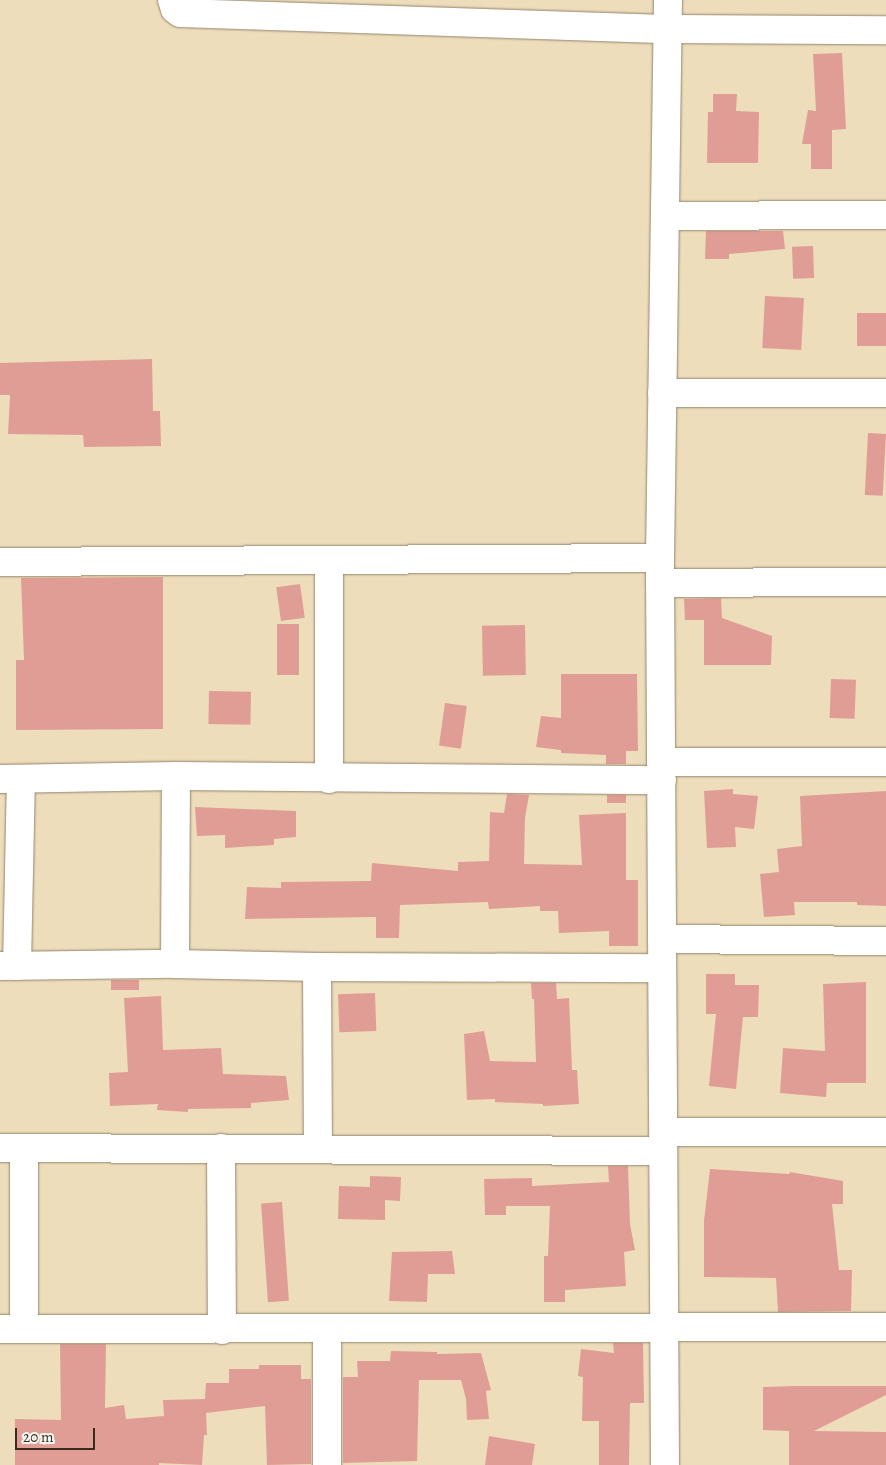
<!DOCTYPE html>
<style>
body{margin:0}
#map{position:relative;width:886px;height:1465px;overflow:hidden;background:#edb;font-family:Alegreya,serif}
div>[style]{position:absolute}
.building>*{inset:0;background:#e09d95;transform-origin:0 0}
.roads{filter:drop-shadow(0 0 1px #94846c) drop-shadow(0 0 1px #94846c)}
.minor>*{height:28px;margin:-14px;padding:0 14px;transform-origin:14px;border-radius:14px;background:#fff}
span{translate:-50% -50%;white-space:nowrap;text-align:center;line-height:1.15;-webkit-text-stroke:4.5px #f6f6f2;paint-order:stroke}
.scale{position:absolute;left:15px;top:1428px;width:80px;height:22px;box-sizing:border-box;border:2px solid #3b2a1e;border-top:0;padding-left:6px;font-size:15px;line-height:18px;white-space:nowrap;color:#3b2a1e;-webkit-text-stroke:4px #f6f6f2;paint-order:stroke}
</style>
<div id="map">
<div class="building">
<div style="clip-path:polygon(842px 53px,846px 129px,832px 130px,832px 169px,811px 169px,811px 144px,802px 144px,808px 110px,816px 111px,813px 54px)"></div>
<div style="clip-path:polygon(713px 94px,737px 94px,736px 111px,759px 112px,758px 163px,707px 163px,708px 112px,713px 112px)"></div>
<div style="clip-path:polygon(706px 231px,783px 231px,785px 249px,729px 254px,729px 259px,705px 259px)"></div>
<div style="left:813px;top:246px;width:32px;height:21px;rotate:88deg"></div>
<div style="left:765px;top:296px;width:39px;height:52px;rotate:3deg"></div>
<div style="left:857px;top:313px;width:29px;height:33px"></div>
<div style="clip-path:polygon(152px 359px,153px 411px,160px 411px,161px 446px,84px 447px,83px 435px,8px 434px,10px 395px,0 395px,0 363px)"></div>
<div style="left:868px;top:433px;width:18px;height:62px;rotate:3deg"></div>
<div style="clip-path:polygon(163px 577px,163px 729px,16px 730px,16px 660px,24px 660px,21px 578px)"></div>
<div style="left:300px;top:584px;width:34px;height:24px;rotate:82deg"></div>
<div style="clip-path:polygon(721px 598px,722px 618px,772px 636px,771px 665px,704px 665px,704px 620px,685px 620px,684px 599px)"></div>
<div style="left:277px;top:624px;width:22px;height:51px"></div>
<div style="left:525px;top:625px;width:50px;height:43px;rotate:89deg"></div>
<div style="clip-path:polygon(561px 674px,637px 674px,638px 751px,626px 751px,626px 764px,606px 764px,606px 755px,561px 753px,561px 750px,536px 747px,541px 716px,561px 718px)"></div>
<div style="left:831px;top:679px;width:25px;height:39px;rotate:2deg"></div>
<div style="left:209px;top:691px;width:42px;height:33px;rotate:1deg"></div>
<div style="left:445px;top:703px;width:22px;height:43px;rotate:8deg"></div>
<div style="clip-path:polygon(733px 789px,733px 794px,758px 796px,754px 829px,735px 827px,736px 847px,707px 848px,704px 791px)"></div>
<div style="clip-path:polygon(886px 791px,886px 906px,857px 905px,857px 902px,794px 902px,795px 915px,764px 917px,760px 874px,779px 872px,777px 849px,802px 846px,800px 796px)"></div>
<div style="clip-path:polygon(507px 794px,529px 795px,525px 818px,524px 864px,582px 865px,579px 815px,626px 813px,626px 880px,638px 880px,638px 946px,609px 946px,609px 931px,559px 933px,558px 911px,540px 911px,540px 906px,489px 909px,488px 902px,400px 905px,399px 938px,376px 938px,376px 917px,245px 919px,247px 887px,281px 888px,281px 882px,371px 881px,372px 863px,458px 871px,458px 862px,489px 861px,490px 812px,504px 813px)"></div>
<div style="left:607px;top:795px;width:19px;height:8px"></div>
<div style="clip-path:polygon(195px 807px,296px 811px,296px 837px,274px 839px,274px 845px,225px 848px,225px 835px,197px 836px)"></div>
<div style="clip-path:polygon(706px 974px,735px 974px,735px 985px,759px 985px,758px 1017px,743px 1017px,736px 1089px,709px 1086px,716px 1014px,706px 1014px)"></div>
<div style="left:111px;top:980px;width:28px;height:10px"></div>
<div style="clip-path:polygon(866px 982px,866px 1083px,827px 1083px,826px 1097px,780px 1093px,783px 1048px,825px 1051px,823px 984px)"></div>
<div style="clip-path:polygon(531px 983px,556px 983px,557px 999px,569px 998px,572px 1070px,577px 1070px,579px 1104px,543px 1106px,543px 1104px,495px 1102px,495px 1099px,467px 1100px,464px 1034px,484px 1031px,490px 1061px,536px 1062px,534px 999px,532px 999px)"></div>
<div style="left:375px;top:993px;width:38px;height:37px;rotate:88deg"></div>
<div style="clip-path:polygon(161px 996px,163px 1050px,221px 1048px,223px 1074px,286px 1076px,289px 1100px,251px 1103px,251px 1108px,188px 1109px,188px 1112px,157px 1110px,158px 1104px,110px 1106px,109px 1073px,128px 1072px,124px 998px)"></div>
<div style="clip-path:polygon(608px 1166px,628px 1166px,630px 1224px,635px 1250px,624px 1252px,626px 1286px,565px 1290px,565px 1302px,544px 1302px,544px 1256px,548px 1256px,550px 1206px,506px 1206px,506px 1215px,485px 1215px,484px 1179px,532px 1178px,532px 1186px,609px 1182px)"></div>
<div style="clip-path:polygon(710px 1169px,789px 1174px,790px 1172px,843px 1181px,843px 1204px,832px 1204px,839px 1270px,852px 1270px,851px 1311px,778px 1312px,776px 1278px,704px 1277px,704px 1221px)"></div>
<div style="clip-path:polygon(370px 1176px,401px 1177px,400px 1201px,385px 1200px,385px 1220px,338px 1219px,339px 1186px,370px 1187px)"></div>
<div style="left:282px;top:1202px;width:99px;height:21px;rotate:86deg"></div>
<div style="clip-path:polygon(452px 1251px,455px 1274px,428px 1274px,427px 1302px,389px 1301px,392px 1252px)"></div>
<div style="clip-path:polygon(613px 1343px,643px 1343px,644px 1403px,630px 1403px,629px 1465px,599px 1465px,599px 1421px,582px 1421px,583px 1377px,578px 1376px,581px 1349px,614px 1353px)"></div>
<div style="clip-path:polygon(60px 1344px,106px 1344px,105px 1408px,124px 1405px,126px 1419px,164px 1416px,163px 1400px,205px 1399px,206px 1383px,229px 1383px,229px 1369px,259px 1369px,259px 1365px,301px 1365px,301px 1379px,311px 1379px,311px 1464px,267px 1465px,265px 1406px,206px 1413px,207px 1435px,204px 1435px,202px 1465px,159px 1463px,159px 1465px,15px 1465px,15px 1419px,61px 1420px)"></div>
<div style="clip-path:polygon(391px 1351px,437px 1352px,437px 1354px,481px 1353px,491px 1390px,486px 1391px,489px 1419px,467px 1420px,466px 1399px,461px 1380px,419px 1380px,417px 1461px,343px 1463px,343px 1377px,358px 1377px,357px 1361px,390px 1361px)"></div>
<div style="clip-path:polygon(795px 1386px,886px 1386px,886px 1395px,814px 1431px,886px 1432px,886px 1465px,789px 1465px,789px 1431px,763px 1430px,763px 1387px)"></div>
<div style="clip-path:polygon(489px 1436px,535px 1444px,532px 1465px,485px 1465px)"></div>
</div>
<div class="roads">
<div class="minor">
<div style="left:172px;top:0;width:9px;rotate:72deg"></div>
<div style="left:175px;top:9px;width:6px;rotate:39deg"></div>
<div style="left:180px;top:13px;width:488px;rotate:1.9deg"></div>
<div style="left:668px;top:29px;width:218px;rotate:0.3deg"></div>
<div style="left:665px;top:216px;width:221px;rotate:-0.3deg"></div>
<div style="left:662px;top:393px;width:224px"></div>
<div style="left:0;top:562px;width:660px;rotate:-0.35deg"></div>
<div style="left:660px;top:583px;width:226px;rotate:-0.3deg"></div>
<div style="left:661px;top:762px;width:225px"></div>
<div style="left:0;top:779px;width:176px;rotate:-1deg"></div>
<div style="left:176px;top:776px;width:486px;rotate:0.5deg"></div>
<div style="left:329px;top:779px;width:219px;rotate:-90deg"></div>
<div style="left:662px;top:939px;width:224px;rotate:0.5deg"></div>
<div style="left:175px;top:964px;width:188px;rotate:-89.7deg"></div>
<div style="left:0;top:966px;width:175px;rotate:-0.7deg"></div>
<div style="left:175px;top:964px;width:142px;rotate:1.2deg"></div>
<div style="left:317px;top:967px;width:345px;rotate:0.2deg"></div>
<div style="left:17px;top:966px;width:187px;rotate:-88.8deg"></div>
<div style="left:317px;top:967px;width:182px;rotate:89.7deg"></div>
<div style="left:664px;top:1132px;width:222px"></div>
<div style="left:0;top:1148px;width:663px;rotate:0.26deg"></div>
<div style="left:221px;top:1148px;width:182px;rotate:89.7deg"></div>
<div style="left:0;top:1329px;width:886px;rotate:-0.13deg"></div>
<div style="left:24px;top:1329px;width:181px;rotate:-90deg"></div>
<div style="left:327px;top:1465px;width:135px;rotate:-90deg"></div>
<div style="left:665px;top:1465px;width:907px;rotate:-90.32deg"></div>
<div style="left:660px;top:558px;width:558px;rotate:-89.18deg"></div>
</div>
</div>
<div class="scale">20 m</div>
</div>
